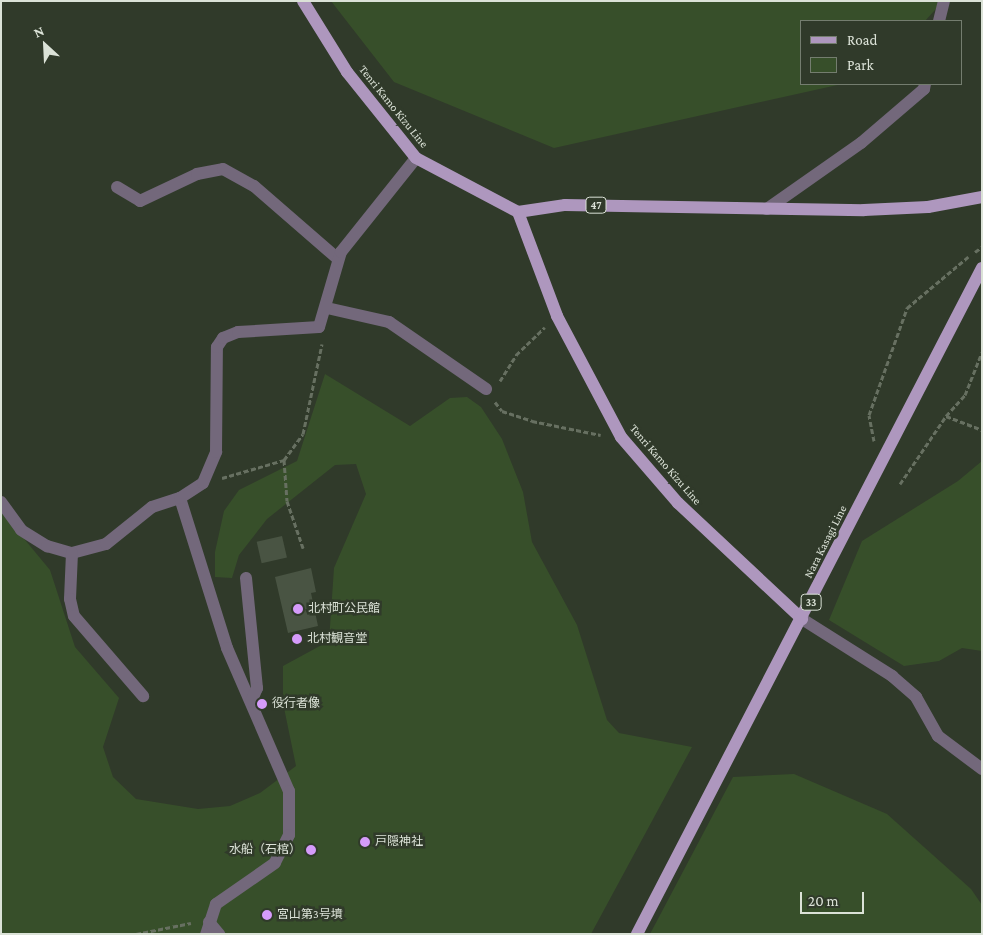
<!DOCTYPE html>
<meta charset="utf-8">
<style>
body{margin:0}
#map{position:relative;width:983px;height:935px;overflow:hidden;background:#303a2a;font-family:"Crimson Pro","Noto Sans JP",serif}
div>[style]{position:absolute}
.green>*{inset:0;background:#374f2a}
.building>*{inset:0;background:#495443;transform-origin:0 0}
.path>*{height:3px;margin-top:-1.5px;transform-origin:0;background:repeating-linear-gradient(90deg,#677061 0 5px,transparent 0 7.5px)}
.street>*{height:12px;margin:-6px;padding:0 6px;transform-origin:6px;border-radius:6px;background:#73687b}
.primary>*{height:12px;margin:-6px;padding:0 6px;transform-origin:6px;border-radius:6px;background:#ae97be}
.dots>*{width:14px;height:14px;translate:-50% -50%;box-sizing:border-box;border:2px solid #303a2a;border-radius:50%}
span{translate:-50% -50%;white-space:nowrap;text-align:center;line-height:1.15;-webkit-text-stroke:5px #303a2a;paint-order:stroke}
.shield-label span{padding:1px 4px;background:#303a2a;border:1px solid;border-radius:4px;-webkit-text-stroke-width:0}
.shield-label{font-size:11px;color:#dbe2d7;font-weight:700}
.street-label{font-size:12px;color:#dbe2d7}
.poi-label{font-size:12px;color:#dbe2d7}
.left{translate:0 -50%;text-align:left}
.right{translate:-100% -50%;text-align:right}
.frame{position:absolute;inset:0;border:2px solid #dbe2d7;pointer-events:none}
.legend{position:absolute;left:800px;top:20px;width:162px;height:65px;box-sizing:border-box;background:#303a2a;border:1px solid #747d6f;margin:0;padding:6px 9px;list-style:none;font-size:15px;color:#dbe2d7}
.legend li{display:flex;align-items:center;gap:10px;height:25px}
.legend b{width:25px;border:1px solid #747d6f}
.north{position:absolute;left:20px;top:20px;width:50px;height:50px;-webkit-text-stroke:4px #303a2a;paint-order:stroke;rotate:335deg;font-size:14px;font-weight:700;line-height:20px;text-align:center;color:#dbe2d7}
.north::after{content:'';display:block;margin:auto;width:18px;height:22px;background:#dbe2d7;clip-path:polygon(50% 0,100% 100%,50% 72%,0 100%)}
.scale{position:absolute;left:800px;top:892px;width:64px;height:22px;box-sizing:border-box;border:2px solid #dbe2d7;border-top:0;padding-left:6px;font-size:15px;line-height:18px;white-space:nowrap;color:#dbe2d7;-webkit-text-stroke:4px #303a2a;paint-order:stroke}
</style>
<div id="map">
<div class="green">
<div style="clip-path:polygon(331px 1px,943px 1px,925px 21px,802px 21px,802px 84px,842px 84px,554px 148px,394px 82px)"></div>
<div style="clip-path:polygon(325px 374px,410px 426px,450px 398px,467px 397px,481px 407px,502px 439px,523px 492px,532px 542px,577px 625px,607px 720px,619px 733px,692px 747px,591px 934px,1px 934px,1px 511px,50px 570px,75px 647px,119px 698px,103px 747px,113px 777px,136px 799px,198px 809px,230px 806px,260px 793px,296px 766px,283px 703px,283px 666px,329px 641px,334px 568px,366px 494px,356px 464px,335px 465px,267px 519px,239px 555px,232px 578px,215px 577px,215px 552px,224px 511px,239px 490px,297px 461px)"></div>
<div style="clip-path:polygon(982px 461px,982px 651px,962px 648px,939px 661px,904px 666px,829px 620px,862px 541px,958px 481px)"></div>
<div style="clip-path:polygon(794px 774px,887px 814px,971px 889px,982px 905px,982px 934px,650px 934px,733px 777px)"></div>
</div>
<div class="building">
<div style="left:282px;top:536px;width:22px;height:26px;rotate:77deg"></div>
<div style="clip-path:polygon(311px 568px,316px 592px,311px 593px,318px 626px,288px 633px,275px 577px)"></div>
<div style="left:300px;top:634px;width:8px;height:9px;rotate:76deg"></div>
</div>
<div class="path">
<div style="left:975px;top:252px;width:9px;rotate:-36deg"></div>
<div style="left:500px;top:381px;width:31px;rotate:-58deg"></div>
<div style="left:516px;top:355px;width:40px;rotate:-44deg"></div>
<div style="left:495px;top:402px;width:11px;rotate:52deg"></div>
<div style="left:502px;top:411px;width:32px;rotate:18deg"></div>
<div style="left:532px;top:421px;width:70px;rotate:11.5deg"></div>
<div style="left:946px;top:416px;width:39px;rotate:21deg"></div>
<div style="left:874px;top:441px;width:26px;rotate:-101deg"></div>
<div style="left:869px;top:415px;width:114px;rotate:-70.4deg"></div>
<div style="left:907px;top:308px;width:80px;rotate:-39.9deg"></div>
<div style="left:284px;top:460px;width:41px;rotate:85.8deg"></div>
<div style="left:287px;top:501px;width:50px;rotate:71.2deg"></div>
<div style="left:222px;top:478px;width:65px;rotate:-16.2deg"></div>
<div style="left:284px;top:460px;width:32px;rotate:-54deg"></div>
<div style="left:303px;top:434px;width:92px;rotate:-78.1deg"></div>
<div style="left:900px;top:484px;width:82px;rotate:-55.9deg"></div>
<div style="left:946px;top:416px;width:28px;rotate:-48deg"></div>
<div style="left:965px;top:395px;width:46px;rotate:-68.4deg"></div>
<div style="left:136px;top:934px;width:56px;rotate:-11.3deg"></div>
</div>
<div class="street">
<div style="left:939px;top:21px;width:21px;rotate:-76deg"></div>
<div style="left:117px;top:187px;width:27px;rotate:31deg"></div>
<div style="left:140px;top:201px;width:63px;rotate:-25.3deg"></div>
<div style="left:197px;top:174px;width:26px;rotate:-11deg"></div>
<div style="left:223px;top:169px;width:35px;rotate:29deg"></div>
<div style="left:254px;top:186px;width:111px;rotate:41deg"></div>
<div style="left:767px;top:209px;width:115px;rotate:-35.1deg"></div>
<div style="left:861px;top:143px;width:83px;rotate:-40.6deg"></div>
<div style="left:924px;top:89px;width:5px;rotate:-79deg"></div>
<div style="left:327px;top:308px;width:64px;rotate:12.7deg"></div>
<div style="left:389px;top:322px;width:118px;rotate:34.6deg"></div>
<div style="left:180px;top:498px;width:157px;rotate:72.6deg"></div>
<div style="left:227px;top:648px;width:156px;rotate:66.6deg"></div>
<div style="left:289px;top:791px;width:44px;rotate:90deg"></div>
<div style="left:289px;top:835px;width:31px;rotate:117deg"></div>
<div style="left:275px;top:863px;width:72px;rotate:145.2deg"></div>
<div style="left:216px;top:904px;width:32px;rotate:108deg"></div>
<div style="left:1px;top:502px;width:34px;rotate:54deg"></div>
<div style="left:21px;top:530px;width:31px;rotate:32deg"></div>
<div style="left:47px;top:546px;width:26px;rotate:16deg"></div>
<div style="left:72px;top:553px;width:35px;rotate:-15deg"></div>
<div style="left:106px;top:544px;width:59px;rotate:-38.8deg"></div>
<div style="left:152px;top:507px;width:29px;rotate:-18deg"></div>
<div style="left:180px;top:498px;width:27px;rotate:-33deg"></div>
<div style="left:203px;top:483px;width:34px;rotate:-67deg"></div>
<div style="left:216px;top:452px;width:105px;rotate:-89.5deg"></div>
<div style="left:217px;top:347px;width:11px;rotate:-56deg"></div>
<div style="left:223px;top:338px;width:16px;rotate:-22deg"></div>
<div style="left:238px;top:332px;width:81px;rotate:-3.5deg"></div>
<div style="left:319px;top:327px;width:78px;rotate:-73.7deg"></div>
<div style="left:341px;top:252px;width:120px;rotate:-51.4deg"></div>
<div style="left:72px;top:553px;width:46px;rotate:92.5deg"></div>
<div style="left:70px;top:599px;width:17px;rotate:77deg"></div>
<div style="left:74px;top:616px;width:106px;rotate:49.2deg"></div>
<div style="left:246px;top:578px;width:111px;rotate:84.3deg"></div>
<div style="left:257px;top:688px;width:15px;rotate:113deg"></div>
<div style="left:802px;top:619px;width:107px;rotate:32.3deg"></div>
<div style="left:892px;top:676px;width:32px;rotate:41deg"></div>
<div style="left:916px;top:697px;width:45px;rotate:60.6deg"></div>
<div style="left:938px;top:736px;width:55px;rotate:36.9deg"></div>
<div style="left:209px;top:922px;width:16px;rotate:50deg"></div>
</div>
<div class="primary">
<div style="left:303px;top:1px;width:84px;rotate:58.2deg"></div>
<div style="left:347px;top:72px;width:110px;rotate:51.3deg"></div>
<div style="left:416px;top:158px;width:115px;rotate:27.9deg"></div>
<div style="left:518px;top:212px;width:48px;rotate:-8.5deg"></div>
<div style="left:565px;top:205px;width:299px;rotate:1deg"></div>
<div style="left:864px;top:210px;width:64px;rotate:-2.7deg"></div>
<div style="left:928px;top:207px;width:55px;rotate:-10.5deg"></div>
<div style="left:518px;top:212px;width:111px;rotate:69.4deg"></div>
<div style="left:557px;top:316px;width:137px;rotate:62.1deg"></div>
<div style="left:621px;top:437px;width:87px;rotate:49.2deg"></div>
<div style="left:678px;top:503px;width:170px;rotate:43.1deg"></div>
<div style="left:637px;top:934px;width:750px;rotate:-62.62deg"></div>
</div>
<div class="dots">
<div style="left:298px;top:609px;background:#d59bfa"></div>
<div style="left:297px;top:639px;background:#d59bfa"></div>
<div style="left:262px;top:704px;background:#d59bfa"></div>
<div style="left:365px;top:842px;background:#d59bfa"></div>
<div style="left:311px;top:850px;background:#d59bfa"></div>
<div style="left:267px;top:915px;background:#d59bfa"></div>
</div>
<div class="shield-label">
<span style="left:596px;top:205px">47</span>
<span style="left:811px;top:602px">33</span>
</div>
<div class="street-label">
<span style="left:393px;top:107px;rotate:51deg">Tenri Kamo Kizu Line</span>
<span style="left:665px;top:465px;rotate:49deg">Tenri Kamo Kizu Line</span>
<span style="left:826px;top:542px;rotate:-63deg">Nara Kasagi Line</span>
</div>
<div class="poi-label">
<span class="left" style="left:308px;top:609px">北村町公民館</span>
<span class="left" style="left:307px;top:639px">北村観音堂</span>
<span class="left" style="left:272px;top:704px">役行者像</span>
<span class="left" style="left:375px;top:842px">戸隠神社</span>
<span class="right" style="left:301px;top:850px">水船（石棺）</span>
<span class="left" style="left:277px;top:915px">宮山第3号墳</span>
</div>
<div class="frame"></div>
<ul class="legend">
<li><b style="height:6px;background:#ae97be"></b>Road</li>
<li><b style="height:14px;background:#374f2a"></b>Park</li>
</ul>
<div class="north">N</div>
<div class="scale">20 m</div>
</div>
